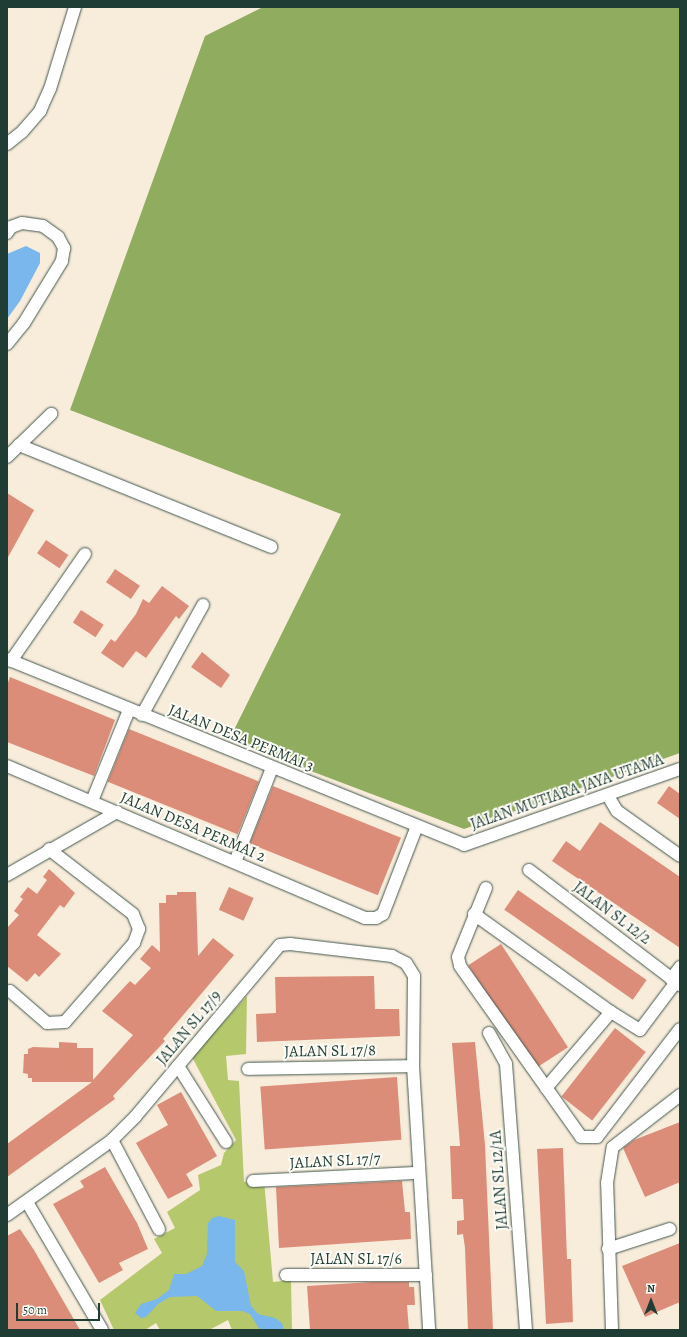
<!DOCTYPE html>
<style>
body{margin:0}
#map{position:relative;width:687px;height:1337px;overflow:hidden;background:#f8ecdb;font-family:Alegreya,serif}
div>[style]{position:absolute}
.green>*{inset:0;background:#b5c86b}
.forest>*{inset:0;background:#90ac5f}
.water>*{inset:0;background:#79b7ec}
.building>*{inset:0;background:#dc8d79;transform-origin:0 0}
.roads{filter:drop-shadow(0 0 1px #40574d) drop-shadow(0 0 1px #40574d)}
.minor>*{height:12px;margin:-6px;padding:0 6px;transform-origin:6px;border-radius:6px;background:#fff}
span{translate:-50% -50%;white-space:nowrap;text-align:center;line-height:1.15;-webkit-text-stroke:4px #fdfcf7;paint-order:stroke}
.street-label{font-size:16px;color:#1f3d34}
.frame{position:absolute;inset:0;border:8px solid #1f3d34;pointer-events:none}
.north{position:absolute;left:631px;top:1281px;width:40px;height:40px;-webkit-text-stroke:3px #fdfcf7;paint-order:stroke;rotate:0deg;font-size:11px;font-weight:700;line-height:16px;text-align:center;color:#1f3d34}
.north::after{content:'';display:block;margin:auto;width:14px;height:18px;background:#1f3d34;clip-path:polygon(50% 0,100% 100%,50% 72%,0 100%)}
.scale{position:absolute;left:16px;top:1303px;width:84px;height:18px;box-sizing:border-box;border:2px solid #1f3d34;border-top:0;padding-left:5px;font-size:12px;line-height:14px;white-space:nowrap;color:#1f3d34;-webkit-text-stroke:3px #fdfcf7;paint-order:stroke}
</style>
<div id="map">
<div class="green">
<div style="clip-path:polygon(247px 996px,246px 1054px,226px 1056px,228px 1080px,239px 1081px,244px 1182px,264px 1180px,273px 1282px,291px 1280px,292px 1330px,232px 1330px,228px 1320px,209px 1330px,160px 1330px,156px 1323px,145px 1330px,114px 1330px,100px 1300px,162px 1253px,154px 1239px,175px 1228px,167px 1212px,200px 1190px,198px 1175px,221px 1165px,224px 1153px,236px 1140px,192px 1057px)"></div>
</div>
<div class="forest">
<div style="clip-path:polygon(263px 7px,680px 7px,680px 753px,464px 829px,229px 740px,341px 514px,70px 410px,205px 36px)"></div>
</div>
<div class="water">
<div style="clip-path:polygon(26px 246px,40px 253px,40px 263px,20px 301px,7px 319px,7px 254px)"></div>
<div style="clip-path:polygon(219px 1216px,235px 1220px,235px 1262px,244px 1271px,251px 1306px,258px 1314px,275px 1318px,282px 1323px,284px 1330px,260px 1330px,250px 1314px,242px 1311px,216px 1311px,197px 1296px,170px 1297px,158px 1304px,146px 1317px,141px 1318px,135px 1313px,141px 1304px,157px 1299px,169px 1290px,174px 1274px,186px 1274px,202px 1266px,207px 1254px,208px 1223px,212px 1218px)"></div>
</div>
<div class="building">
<div style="clip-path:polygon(7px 493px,34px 510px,7px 559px)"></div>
<div style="left:46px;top:540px;width:27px;height:16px;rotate:34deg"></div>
<div style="left:115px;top:569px;width:30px;height:16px;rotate:34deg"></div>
<div style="clip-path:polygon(162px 586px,189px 606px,179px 619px,176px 616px,146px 658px,136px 651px,123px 668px,101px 653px,111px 639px,115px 642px,136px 614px,143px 599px,149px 603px)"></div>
<div style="left:81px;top:610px;width:27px;height:15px;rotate:33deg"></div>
<div style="clip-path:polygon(202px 652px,230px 675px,221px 688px,191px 667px)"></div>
<div style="clip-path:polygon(10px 677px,115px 720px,94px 776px,7px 742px,7px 685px)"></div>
<div style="left:129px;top:729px;width:140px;height:57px;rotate:22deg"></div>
<div style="left:273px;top:786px;width:138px;height:62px;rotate:22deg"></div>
<div style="clip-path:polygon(669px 786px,680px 794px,680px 819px,657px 803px)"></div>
<div style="clip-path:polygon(600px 822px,680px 877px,680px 948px,552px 861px,566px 841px,580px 851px)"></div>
<div style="clip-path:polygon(49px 869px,75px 893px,64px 908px,60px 905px,37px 935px,61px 954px,39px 977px,35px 973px,27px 982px,7px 966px,7px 928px,19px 915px,14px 911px,23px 899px,20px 897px,28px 887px,37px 894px,47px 880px,43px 877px)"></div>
<div style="left:229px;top:887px;width:27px;height:25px;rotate:24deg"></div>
<div style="left:518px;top:890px;width:157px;height:24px;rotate:35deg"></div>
<div style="clip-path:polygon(177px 892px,196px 892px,198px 956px,213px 938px,234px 955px,163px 1039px,165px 1041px,113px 1096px,115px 1099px,7px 1177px,7px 1144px,92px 1082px,32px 1082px,32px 1078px,28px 1078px,28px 1074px,23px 1073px,24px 1054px,28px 1054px,28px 1049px,33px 1047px,59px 1048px,59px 1042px,77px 1043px,77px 1048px,93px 1048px,93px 1080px,133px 1035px,102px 1011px,130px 981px,135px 985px,151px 968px,140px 959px,152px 945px,160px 952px,159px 903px,166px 903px,166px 895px,177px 895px)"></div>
<div style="left:501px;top:944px;width:123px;height:39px;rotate:57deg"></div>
<div style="clip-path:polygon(374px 976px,375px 1009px,399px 1009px,400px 1036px,257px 1042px,256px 1014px,276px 1013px,275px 977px)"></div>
<div style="left:615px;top:1028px;width:39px;height:87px;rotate:38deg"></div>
<div style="clip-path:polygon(475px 1042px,485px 1145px,493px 1330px,468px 1330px,465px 1248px,463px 1234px,457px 1235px,457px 1221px,464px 1220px,463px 1199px,452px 1199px,450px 1146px,460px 1146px,452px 1043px)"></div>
<div style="left:397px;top:1077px;width:63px;height:137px;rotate:86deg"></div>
<div style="clip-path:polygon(181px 1092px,217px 1156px,186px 1174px,193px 1186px,168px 1199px,136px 1143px,168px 1125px,157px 1105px)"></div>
<div style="clip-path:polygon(680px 1122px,680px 1182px,645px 1197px,623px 1148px,634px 1140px)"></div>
<div style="clip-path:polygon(563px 1148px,567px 1259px,571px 1259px,573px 1322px,546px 1324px,537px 1149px)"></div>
<div style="clip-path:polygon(105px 1167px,137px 1223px,148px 1249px,119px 1263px,123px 1270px,99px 1283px,53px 1204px,84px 1187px,80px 1181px)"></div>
<div style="clip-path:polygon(402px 1181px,405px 1212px,410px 1212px,411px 1239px,279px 1248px,276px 1187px)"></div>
<div style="clip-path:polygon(20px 1229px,34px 1250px,80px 1330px,7px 1330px,7px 1236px)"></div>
<div style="clip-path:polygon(680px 1243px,680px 1302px,645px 1317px,622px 1266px)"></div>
<div style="clip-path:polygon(372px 1282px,409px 1282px,409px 1287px,414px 1287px,415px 1305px,407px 1305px,409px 1330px,310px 1330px,307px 1286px)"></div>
</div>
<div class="roads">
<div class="minor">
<div style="left:7px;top:144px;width:19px;rotate:-39deg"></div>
<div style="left:22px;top:132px;width:28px;rotate:-49deg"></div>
<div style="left:40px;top:111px;width:24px;rotate:-66deg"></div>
<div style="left:50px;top:89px;width:86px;rotate:-73deg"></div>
<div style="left:7px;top:233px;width:7px;rotate:-56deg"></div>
<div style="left:11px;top:227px;width:12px;rotate:-20deg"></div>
<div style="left:22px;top:223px;width:21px;rotate:8deg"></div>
<div style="left:43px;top:226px;width:19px;rotate:36deg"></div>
<div style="left:58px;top:237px;width:13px;rotate:61deg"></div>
<div style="left:64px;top:248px;width:13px;rotate:99deg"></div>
<div style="left:62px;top:261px;width:73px;rotate:121.5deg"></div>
<div style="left:24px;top:323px;width:27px;rotate:129deg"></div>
<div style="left:19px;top:445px;width:272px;rotate:22deg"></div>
<div style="left:7px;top:457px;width:62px;rotate:-44.3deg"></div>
<div style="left:7px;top:659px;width:493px;rotate:22.1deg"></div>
<div style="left:464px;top:845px;width:229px;rotate:-19.4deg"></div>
<div style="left:11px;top:661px;width:130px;rotate:-55.3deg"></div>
<div style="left:142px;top:715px;width:126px;rotate:-61deg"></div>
<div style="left:7px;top:766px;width:389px;rotate:23deg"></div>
<div style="left:365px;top:918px;width:11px"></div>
<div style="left:376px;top:918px;width:8px;rotate:-30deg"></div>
<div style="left:383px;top:914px;width:94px;rotate:-68.9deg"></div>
<div style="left:608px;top:796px;width:17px;rotate:59deg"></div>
<div style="left:617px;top:811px;width:77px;rotate:35.5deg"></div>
<div style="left:92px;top:801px;width:98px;rotate:-67.9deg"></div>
<div style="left:235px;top:862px;width:101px;rotate:-68.5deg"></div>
<div style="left:529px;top:870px;width:190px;rotate:37.3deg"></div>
<div style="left:7px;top:875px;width:127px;rotate:-29.8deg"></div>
<div style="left:486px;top:888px;width:74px;rotate:112.1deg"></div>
<div style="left:458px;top:957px;width:9px;rotate:77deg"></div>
<div style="left:460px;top:966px;width:209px;rotate:54.7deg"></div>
<div style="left:581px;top:1137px;width:16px"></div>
<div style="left:597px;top:1137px;width:136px;rotate:-52.5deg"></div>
<div style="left:474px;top:914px;width:168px;rotate:35.6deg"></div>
<div style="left:611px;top:1012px;width:34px;rotate:32deg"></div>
<div style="left:640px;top:1030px;width:60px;rotate:-53.1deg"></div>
<div style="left:671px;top:979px;width:15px;rotate:-53deg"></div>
<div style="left:10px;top:991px;width:49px;rotate:40.9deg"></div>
<div style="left:47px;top:1023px;width:18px;rotate:-3deg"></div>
<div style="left:65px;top:1022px;width:105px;rotate:-48.9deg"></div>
<div style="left:134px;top:943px;width:15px;rotate:-70deg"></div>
<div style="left:139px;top:929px;width:16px;rotate:-112deg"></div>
<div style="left:133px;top:914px;width:106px;rotate:-142.3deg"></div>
<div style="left:489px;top:1033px;width:35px;rotate:61deg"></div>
<div style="left:506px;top:1064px;width:267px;rotate:85.7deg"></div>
<div style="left:178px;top:1066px;width:90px;rotate:57.7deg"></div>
<div style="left:248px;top:1069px;width:165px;rotate:-1deg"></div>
<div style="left:546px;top:1088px;width:100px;rotate:-49.5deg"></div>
<div style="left:112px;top:1140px;width:101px;rotate:62.2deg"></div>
<div style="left:253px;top:1181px;width:166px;rotate:-2.8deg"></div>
<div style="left:27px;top:1202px;width:148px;rotate:59.6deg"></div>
<div style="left:7px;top:1215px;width:129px;rotate:-35.5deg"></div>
<div style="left:112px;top:1140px;width:33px;rotate:-45deg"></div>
<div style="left:135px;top:1117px;width:225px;rotate:-49.9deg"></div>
<div style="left:280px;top:945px;width:10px;rotate:-6deg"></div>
<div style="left:290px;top:944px;width:103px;rotate:6.7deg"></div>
<div style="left:392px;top:956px;width:16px;rotate:27deg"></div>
<div style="left:406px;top:963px;width:15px;rotate:58deg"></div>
<div style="left:414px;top:976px;width:90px;rotate:90.6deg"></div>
<div style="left:413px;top:1066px;width:264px;rotate:86.5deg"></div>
<div style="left:608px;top:1249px;width:65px;rotate:-17.9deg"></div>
<div style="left:286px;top:1275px;width:140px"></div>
<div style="left:612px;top:1330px;width:147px;rotate:-91.9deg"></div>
<div style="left:607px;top:1183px;width:36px;rotate:-81deg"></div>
<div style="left:613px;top:1147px;width:85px;rotate:-37.8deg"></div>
</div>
</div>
<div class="street-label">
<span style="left:241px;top:738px;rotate:22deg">JALAN DESA PERMAI 3</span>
<span style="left:567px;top:792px;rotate:-19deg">JALAN MUTIARA JAYA UTAMA</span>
<span style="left:193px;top:827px;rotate:23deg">JALAN DESA PERMAI 2</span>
<span style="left:612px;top:913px;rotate:37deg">JALAN SL 12/2</span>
<span style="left:189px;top:1028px;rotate:-50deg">JALAN SL 17/9</span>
<span style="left:330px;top:1051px;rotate:-1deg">JALAN SL 17/8</span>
<span style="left:335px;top:1161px;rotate:-3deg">JALAN SL 17/7</span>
<span style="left:499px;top:1180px;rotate:-94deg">JALAN SL 12/1A</span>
<span style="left:356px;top:1259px">JALAN SL 17/6</span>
</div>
<div class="frame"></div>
<div class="north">N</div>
<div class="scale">50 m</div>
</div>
